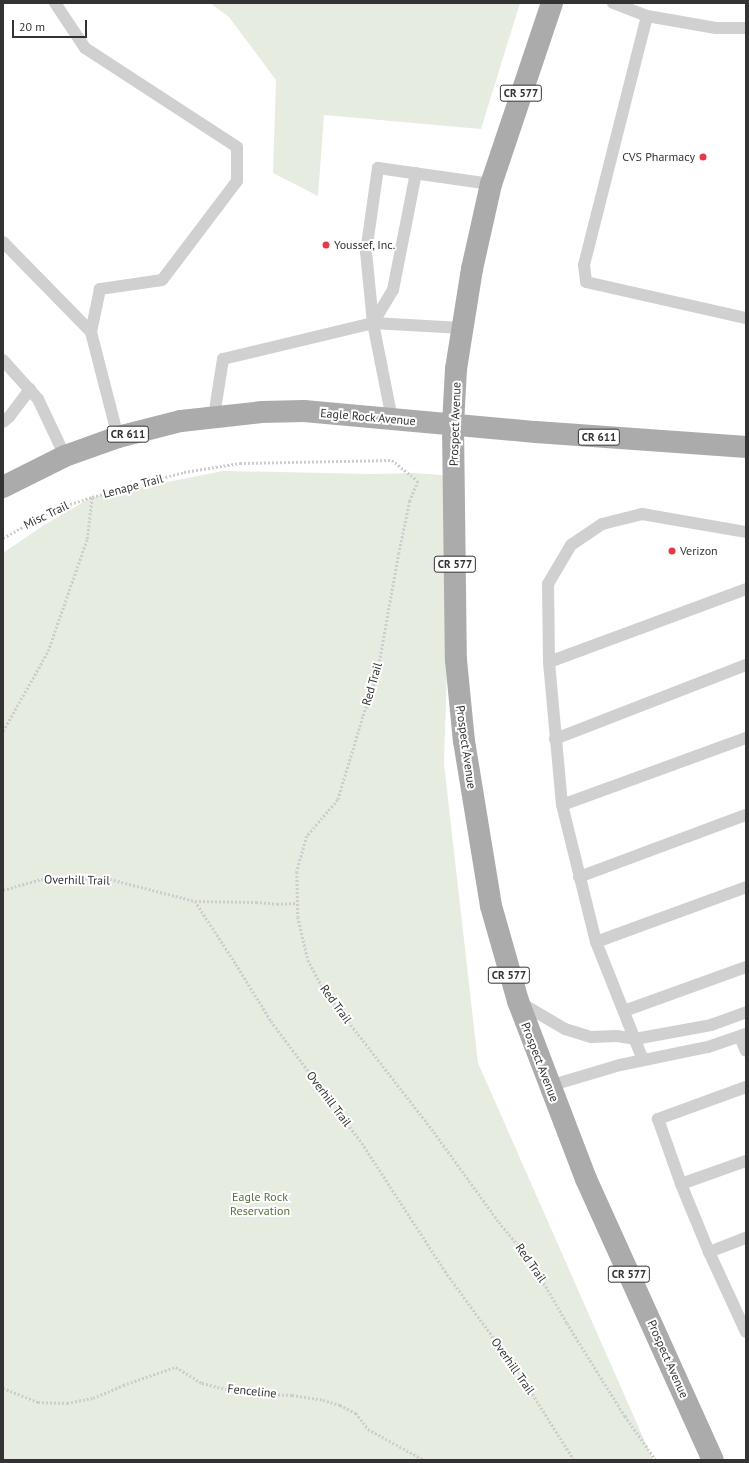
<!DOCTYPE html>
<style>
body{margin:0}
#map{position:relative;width:749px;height:1463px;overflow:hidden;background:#fff;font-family:"PT Sans",sans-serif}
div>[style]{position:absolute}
.green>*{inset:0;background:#e6ecdf}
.path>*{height:2.5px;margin-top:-1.25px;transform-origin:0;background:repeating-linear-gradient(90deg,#cdcdcd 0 2px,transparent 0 4px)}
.lane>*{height:12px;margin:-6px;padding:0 6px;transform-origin:6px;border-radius:6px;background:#d0d0d0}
.primary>*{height:22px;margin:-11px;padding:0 11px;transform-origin:11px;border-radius:11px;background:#ababab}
.dots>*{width:11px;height:11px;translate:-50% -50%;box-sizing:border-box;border:2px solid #fff;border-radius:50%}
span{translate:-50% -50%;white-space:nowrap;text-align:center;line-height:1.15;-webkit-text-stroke:4px #fff;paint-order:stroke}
.shield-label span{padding:1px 3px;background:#fff;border:1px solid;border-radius:3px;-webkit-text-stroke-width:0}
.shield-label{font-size:11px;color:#333;font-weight:700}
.poi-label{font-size:12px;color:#333}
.right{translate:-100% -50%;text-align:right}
.left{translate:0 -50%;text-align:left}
.street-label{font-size:12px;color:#333}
.park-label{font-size:12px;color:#56703f}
.frame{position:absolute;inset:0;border:4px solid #333;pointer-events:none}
.scale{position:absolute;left:12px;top:20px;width:75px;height:18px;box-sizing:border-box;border:2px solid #333;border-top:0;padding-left:5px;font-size:12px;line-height:14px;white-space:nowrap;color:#333;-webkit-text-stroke:3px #fff;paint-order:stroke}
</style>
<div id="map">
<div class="green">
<div style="clip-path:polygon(210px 3px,520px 3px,481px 129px,324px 115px,318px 196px,273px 173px,276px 80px,229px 17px)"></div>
<div style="clip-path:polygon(223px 471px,373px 474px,415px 473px,453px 476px,444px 764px,478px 1063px,653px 1460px,3px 1460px,3px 553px,44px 525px,92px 497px)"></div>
</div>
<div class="path">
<div style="left:3px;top:538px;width:60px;rotate:-29.1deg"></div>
<div style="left:55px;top:509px;width:39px;rotate:-18deg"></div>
<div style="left:3px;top:731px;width:92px;rotate:-60.6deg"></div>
<div style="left:48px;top:651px;width:119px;rotate:-70.8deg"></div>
<div style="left:87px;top:539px;width:42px;rotate:-83.2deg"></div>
<div style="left:92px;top:497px;width:95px;rotate:-15.2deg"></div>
<div style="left:184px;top:472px;width:57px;rotate:-9.1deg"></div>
<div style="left:240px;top:463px;width:152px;rotate:-1.1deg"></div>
<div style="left:392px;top:460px;width:33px;rotate:39deg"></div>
<div style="left:418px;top:481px;width:22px;rotate:112deg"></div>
<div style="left:410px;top:501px;width:53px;rotate:101.9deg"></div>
<div style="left:399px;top:553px;width:125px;rotate:100.1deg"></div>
<div style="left:377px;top:676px;width:43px;rotate:108.9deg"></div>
<div style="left:363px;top:717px;width:87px;rotate:106.8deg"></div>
<div style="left:338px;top:800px;width:48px;rotate:130.7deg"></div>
<div style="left:307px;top:836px;width:37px;rotate:106deg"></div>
<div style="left:297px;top:872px;width:45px;rotate:88.7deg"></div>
<div style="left:298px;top:917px;width:44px;rotate:76.9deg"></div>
<div style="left:308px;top:960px;width:34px;rotate:62deg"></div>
<div style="left:324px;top:990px;width:180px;rotate:52.2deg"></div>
<div style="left:434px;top:1132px;width:111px;rotate:54.2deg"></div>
<div style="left:499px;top:1222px;width:52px;rotate:50.5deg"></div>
<div style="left:532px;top:1262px;width:70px;rotate:60.2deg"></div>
<div style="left:567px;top:1323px;width:110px;rotate:58.1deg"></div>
<div style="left:625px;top:1416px;width:54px;rotate:54.8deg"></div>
<div style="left:3px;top:890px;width:40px;rotate:-16deg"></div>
<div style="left:41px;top:879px;width:65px;rotate:-0.9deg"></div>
<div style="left:106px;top:878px;width:92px;rotate:14.5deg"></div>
<div style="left:195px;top:901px;width:75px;rotate:56.9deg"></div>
<div style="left:236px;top:964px;width:67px;rotate:58.4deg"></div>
<div style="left:271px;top:1021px;width:152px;rotate:53.3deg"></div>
<div style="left:362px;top:1143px;width:153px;rotate:57deg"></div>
<div style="left:445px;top:1271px;width:131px;rotate:54deg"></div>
<div style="left:522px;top:1377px;width:98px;rotate:57.9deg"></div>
<div style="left:195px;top:901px;width:61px;rotate:0.9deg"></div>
<div style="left:256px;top:902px;width:21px;rotate:5deg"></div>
<div style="left:277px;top:904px;width:20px;rotate:-3deg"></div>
<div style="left:3px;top:1388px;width:38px;rotate:22deg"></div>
<div style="left:38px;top:1402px;width:29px;rotate:2deg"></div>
<div style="left:67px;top:1403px;width:26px;rotate:-11deg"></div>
<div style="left:93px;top:1398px;width:33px;rotate:-23deg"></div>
<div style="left:123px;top:1385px;width:56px;rotate:-18.8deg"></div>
<div style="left:176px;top:1367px;width:31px;rotate:32deg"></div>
<div style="left:202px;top:1383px;width:41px;rotate:14deg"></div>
<div style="left:242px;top:1393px;width:50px;rotate:2.3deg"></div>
<div style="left:292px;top:1395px;width:31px;rotate:9deg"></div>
<div style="left:323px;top:1400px;width:18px;rotate:16deg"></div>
<div style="left:340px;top:1405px;width:18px;rotate:27deg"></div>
<div style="left:356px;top:1413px;width:20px;rotate:53deg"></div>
<div style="left:368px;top:1429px;width:64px;rotate:29deg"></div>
</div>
<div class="lane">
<div style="left:55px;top:3px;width:54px;rotate:56.3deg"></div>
<div style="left:85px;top:48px;width:181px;rotate:33.1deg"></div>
<div style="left:237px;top:147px;width:34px;rotate:90deg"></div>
<div style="left:237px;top:181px;width:124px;rotate:127.1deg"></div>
<div style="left:162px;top:280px;width:63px;rotate:171.7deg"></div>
<div style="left:100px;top:289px;width:44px;rotate:101.8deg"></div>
<div style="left:613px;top:3px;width:36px;rotate:21deg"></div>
<div style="left:647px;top:16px;width:70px;rotate:9.9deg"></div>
<div style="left:716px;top:28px;width:30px"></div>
<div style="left:647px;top:16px;width:257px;rotate:104.2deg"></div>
<div style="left:584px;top:265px;width:17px;rotate:83deg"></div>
<div style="left:586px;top:282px;width:164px;rotate:12.7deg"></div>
<div style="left:3px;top:242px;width:126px;rotate:45.6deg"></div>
<div style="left:91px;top:332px;width:108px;rotate:75.6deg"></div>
<div style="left:373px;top:323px;width:89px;rotate:3.2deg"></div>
<div style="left:3px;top:360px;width:52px;rotate:48.1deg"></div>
<div style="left:38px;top:399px;width:63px;rotate:64.7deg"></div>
<div style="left:214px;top:416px;width:58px;rotate:-81deg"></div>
<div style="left:223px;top:359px;width:154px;rotate:-13.5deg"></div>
<div style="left:373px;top:323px;width:71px;rotate:-95.6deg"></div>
<div style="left:366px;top:252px;width:85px;rotate:-81.9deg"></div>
<div style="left:378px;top:168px;width:114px;rotate:8.1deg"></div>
<div style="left:392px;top:419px;width:98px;rotate:-101.2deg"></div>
<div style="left:373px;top:323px;width:39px;rotate:-59deg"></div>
<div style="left:393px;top:290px;width:119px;rotate:-78.9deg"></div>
<div style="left:3px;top:422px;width:8px;rotate:-40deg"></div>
<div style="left:9px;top:417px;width:35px;rotate:-53deg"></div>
<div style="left:549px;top:662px;width:210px;rotate:-20.3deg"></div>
<div style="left:555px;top:739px;width:205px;rotate:-21.2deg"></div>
<div style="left:562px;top:805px;width:196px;rotate:-20deg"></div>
<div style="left:579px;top:877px;width:178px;rotate:-20.4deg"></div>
<div style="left:596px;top:942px;width:160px;rotate:-20.1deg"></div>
<div style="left:519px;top:1002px;width:53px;rotate:30.4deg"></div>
<div style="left:565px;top:1029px;width:27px;rotate:17deg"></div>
<div style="left:591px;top:1037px;width:26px;rotate:-2deg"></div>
<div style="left:617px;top:1036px;width:18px;rotate:9deg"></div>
<div style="left:635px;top:1039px;width:77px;rotate:-10.4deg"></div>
<div style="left:711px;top:1025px;width:37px;rotate:-20deg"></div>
<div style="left:624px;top:1011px;width:130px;rotate:-19.8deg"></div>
<div style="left:740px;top:1037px;width:15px;rotate:67deg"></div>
<div style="left:643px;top:1060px;width:127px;rotate:-111.7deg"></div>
<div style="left:596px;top:942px;width:141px;rotate:-103.9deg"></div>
<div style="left:562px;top:805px;width:144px;rotate:-95.2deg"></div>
<div style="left:549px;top:662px;width:78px;rotate:-90.7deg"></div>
<div style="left:548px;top:584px;width:45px;rotate:-59.5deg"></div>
<div style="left:571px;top:545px;width:37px;rotate:-34deg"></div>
<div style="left:602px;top:524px;width:41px;rotate:-14deg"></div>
<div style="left:642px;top:514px;width:106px;rotate:9.8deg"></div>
<div style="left:549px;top:1086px;width:74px;rotate:-16.5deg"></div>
<div style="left:620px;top:1065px;width:90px;rotate:-11.6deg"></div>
<div style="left:708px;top:1047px;width:40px;rotate:-18.9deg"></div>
<div style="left:746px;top:1087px;width:94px;rotate:160deg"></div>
<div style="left:658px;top:1119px;width:69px;rotate:70.5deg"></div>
<div style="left:681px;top:1184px;width:74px;rotate:67.6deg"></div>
<div style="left:709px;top:1252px;width:88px;rotate:65.2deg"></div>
<div style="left:681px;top:1184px;width:69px;rotate:-19.5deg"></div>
<div style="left:709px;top:1252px;width:40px;rotate:-21deg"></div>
</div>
<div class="primary">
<div style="left:552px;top:3px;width:191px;rotate:108.6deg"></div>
<div style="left:491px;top:184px;width:87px;rotate:102.6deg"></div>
<div style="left:472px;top:269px;width:101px;rotate:99.1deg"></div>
<div style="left:456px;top:369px;width:56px;rotate:93.1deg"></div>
<div style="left:453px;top:425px;width:235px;rotate:89.3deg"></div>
<div style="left:456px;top:660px;width:81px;rotate:84.4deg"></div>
<div style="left:464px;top:741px;width:167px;rotate:80.7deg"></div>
<div style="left:491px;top:906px;width:99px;rotate:74.1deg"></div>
<div style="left:518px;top:1001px;width:191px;rotate:69.1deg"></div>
<div style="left:586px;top:1179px;width:308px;rotate:65.7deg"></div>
<div style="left:3px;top:487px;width:69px;rotate:-26.6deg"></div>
<div style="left:65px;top:456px;width:56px;rotate:-19.7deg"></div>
<div style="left:118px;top:437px;width:65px;rotate:-14.3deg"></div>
<div style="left:181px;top:421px;width:81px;rotate:-6.3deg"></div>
<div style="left:262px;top:412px;width:42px;rotate:-1.4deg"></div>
<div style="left:304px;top:411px;width:233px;rotate:5.2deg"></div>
<div style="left:536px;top:432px;width:211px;rotate:4.1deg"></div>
</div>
<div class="dots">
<div style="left:703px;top:157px;background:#e63946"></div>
<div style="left:326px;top:245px;background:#e63946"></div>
<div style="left:672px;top:551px;background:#e63946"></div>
</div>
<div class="shield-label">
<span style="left:521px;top:93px">CR 577</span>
<span style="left:128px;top:434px">CR 611</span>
<span style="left:599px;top:437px">CR 611</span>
<span style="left:455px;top:564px">CR 577</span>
<span style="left:509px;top:975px">CR 577</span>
<span style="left:629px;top:1274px">CR 577</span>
</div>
<div class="poi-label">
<span class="right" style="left:695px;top:157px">CVS Pharmacy</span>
<span class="left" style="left:334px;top:245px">Youssef, Inc.</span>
<span class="left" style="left:680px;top:551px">Verizon</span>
</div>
<div class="street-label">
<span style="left:368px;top:417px;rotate:5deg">Eagle Rock Avenue</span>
<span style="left:455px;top:424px;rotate:-88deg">Prospect Avenue</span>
<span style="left:133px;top:486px;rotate:-15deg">Lenape Trail</span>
<span style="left:46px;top:515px;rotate:-26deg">Misc Trail</span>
<span style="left:372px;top:684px;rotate:-74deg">Red Trail</span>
<span style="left:466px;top:747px;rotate:82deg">Prospect Avenue</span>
<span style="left:77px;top:880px;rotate:1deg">Overhill Trail</span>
<span style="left:336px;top:1004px;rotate:54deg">Red Trail</span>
<span style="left:540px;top:1062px;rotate:69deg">Prospect Avenue</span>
<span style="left:329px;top:1099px;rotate:53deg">Overhill Trail</span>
<span style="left:531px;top:1263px;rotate:55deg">Red Trail</span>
<span style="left:668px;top:1359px;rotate:66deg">Prospect Avenue</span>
<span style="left:513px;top:1366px;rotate:55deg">Overhill Trail</span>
<span style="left:252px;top:1391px;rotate:6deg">Fenceline</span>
</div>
<div class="park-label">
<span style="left:260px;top:1204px">Eagle Rock<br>Reservation</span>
</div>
<div class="frame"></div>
<div class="scale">20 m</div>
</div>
